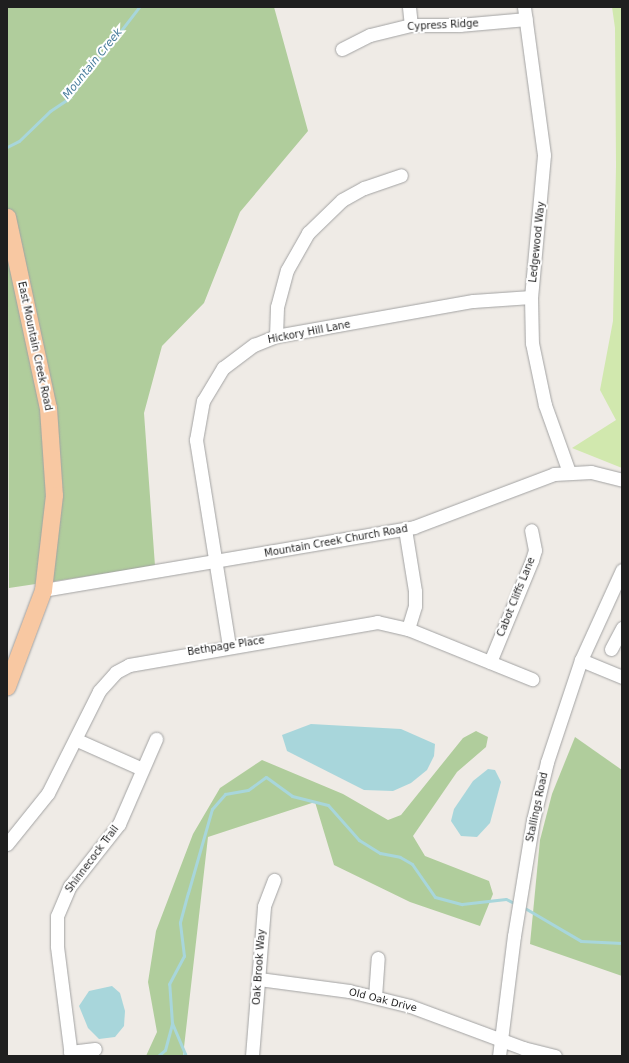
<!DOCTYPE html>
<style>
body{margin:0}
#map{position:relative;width:629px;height:1063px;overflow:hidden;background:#efebe6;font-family:"DejaVu Sans",sans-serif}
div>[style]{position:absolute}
.grass>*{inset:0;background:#d1e8ae}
.forest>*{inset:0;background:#b0cd9c}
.water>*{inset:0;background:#a8d6db}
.stream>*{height:3px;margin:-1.5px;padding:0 1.5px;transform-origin:1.5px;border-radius:1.5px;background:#a8d6db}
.roads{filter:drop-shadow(0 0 1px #a3a3a3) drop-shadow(0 0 1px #a3a3a3)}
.minor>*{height:13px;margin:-6.5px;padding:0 6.5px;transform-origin:6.5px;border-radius:6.5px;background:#fff}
.major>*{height:17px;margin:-8.5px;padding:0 8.5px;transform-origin:8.5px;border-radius:8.5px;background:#f8c8a2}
span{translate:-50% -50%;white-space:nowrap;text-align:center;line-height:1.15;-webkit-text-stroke:4px #fff;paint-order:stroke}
.street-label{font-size:10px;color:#1f1f1f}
.water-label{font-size:11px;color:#487c9c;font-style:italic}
.frame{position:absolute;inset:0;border:8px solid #1f1f1f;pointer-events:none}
</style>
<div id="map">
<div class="grass">
<div style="clip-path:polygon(612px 7px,622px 7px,622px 468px,572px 448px,616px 420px,600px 390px,613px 321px,616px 166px,615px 28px)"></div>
</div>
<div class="forest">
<div style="clip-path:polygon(7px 7px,274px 7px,308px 131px,240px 212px,204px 303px,162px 346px,144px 413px,155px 566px,9px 588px)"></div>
<div style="clip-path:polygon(476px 731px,488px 737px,486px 747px,457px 772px,413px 836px,425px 856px,489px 881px,493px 894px,480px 926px,410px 902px,334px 865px,315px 802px,208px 837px,183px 1056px,146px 1056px,157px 1032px,148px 982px,156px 931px,193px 834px,220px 788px,262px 760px,343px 794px,388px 820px,401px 815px,463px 738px)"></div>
<div style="clip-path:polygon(575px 737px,622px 770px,622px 976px,530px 944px,540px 840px,552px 794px)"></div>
</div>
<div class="water">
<div style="clip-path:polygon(311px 724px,401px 729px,435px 744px,434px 756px,427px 770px,411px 783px,393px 791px,364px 790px,287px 751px,282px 735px)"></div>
<div style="clip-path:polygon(488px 769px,495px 770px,501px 782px,490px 823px,477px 837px,461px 836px,451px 821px,454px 809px,473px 781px)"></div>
<div style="clip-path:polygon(112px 986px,120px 993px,125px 1011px,124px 1026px,115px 1037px,99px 1039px,88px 1028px,79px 1006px,89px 991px)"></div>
</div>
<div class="stream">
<div style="left:7px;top:147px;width:13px;rotate:-27deg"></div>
<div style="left:19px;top:141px;width:43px;rotate:-44.1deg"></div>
<div style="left:50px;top:111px;width:23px;rotate:-34deg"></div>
<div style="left:69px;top:98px;width:115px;rotate:-52.4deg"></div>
<div style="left:523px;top:907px;width:67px;rotate:30.4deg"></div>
<div style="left:581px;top:941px;width:41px;rotate:2.8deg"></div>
<div style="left:172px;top:1023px;width:34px;rotate:67deg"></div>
<div style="left:185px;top:1054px;width:3px;rotate:135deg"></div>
<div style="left:158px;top:1056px;width:9px;rotate:-41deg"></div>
<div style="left:165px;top:1050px;width:28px;rotate:-75deg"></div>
<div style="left:172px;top:1023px;width:39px;rotate:-94deg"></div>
<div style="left:169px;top:984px;width:32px;rotate:-62deg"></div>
<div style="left:184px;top:956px;width:34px;rotate:-97deg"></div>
<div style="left:180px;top:922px;width:30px;rotate:-75deg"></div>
<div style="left:188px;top:893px;width:87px;rotate:-74.1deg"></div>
<div style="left:212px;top:809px;width:20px;rotate:-49deg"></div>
<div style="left:225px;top:794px;width:23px;rotate:-10deg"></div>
<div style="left:248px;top:790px;width:22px;rotate:-36deg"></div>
<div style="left:266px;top:777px;width:32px;rotate:36deg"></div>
<div style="left:292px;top:796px;width:37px;rotate:14deg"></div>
<div style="left:328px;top:805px;width:47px;rotate:48.5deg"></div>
<div style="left:359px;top:840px;width:25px;rotate:32deg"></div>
<div style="left:380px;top:853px;width:20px;rotate:11deg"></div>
<div style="left:400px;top:857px;width:14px;rotate:30deg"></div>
<div style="left:412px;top:864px;width:40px;rotate:55.1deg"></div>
<div style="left:435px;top:897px;width:28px;rotate:15deg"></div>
<div style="left:462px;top:904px;width:44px;rotate:-6.5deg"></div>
<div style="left:506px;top:899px;width:11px;rotate:27deg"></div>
</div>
<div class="roads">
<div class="minor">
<div style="left:409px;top:7px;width:18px;rotate:84deg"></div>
<div style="left:524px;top:7px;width:149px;rotate:82.3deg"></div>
<div style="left:544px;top:155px;width:143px;rotate:95.2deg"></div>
<div style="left:531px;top:297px;width:46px;rotate:88.8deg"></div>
<div style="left:532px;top:343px;width:63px;rotate:78.2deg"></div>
<div style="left:545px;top:405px;width:71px;rotate:70.3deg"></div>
<div style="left:342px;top:49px;width:31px;rotate:-27deg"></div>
<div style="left:370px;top:35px;width:42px;rotate:-13.7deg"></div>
<div style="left:411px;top:25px;width:49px"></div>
<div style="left:460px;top:25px;width:66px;rotate:-5.2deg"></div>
<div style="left:276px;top:336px;width:29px;rotate:-88deg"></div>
<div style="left:277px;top:307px;width:38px;rotate:-75deg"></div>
<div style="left:287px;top:270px;width:43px;rotate:-60.4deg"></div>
<div style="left:308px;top:233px;width:47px;rotate:-44.1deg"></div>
<div style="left:342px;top:200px;width:25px;rotate:-29deg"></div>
<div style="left:364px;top:188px;width:39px;rotate:-19deg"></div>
<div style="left:405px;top:529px;width:63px;rotate:80.8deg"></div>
<div style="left:415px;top:591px;width:15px;rotate:90deg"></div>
<div style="left:415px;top:606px;width:24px;rotate:107deg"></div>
<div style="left:43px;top:590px;width:376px;rotate:-9.6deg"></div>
<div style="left:414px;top:527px;width:150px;rotate:-20.7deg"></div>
<div style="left:554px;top:474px;width:37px;rotate:-3deg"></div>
<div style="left:591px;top:472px;width:32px;rotate:14deg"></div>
<div style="left:229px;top:646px;width:209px;rotate:-99.1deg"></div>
<div style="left:196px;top:440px;width:40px;rotate:-80deg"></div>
<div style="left:203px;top:401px;width:39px;rotate:-59deg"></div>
<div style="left:223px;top:368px;width:39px;rotate:-37deg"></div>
<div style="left:254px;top:345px;width:24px;rotate:-22deg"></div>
<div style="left:276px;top:336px;width:200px;rotate:-10.1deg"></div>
<div style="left:473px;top:301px;width:58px;rotate:-3.9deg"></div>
<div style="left:611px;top:649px;width:24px;rotate:-62deg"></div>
<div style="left:581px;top:660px;width:44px;rotate:22.5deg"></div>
<div style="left:490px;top:662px;width:110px;rotate:-67.6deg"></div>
<div style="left:532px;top:560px;width:10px;rotate:-73deg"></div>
<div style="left:535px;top:550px;width:20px;rotate:-101deg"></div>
<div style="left:77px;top:740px;width:71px;rotate:24deg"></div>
<div style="left:7px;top:844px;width:65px;rotate:-51.2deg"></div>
<div style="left:48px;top:793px;width:114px;rotate:-63.4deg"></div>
<div style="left:99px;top:691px;width:25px;rotate:-48deg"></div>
<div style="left:116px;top:672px;width:15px;rotate:-28deg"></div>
<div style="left:129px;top:665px;width:252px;rotate:-9.8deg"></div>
<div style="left:377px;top:622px;width:32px;rotate:13deg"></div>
<div style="left:408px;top:629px;width:134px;rotate:22deg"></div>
<div style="left:259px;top:979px;width:91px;rotate:7.6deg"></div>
<div style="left:349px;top:991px;width:63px;rotate:13.8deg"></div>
<div style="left:410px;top:1006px;width:121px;rotate:20.4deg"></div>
<div style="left:523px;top:1048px;width:33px;rotate:14deg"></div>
<div style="left:375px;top:997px;width:39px;rotate:-86deg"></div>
<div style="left:70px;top:1052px;width:25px;rotate:-7deg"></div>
<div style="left:71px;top:1056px;width:111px;rotate:-97.3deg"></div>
<div style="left:57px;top:946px;width:30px;rotate:-90deg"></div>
<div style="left:57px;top:916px;width:33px;rotate:-67deg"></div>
<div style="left:70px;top:886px;width:79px;rotate:-51.7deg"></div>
<div style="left:119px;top:824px;width:93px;rotate:-66.5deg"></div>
<div style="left:252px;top:1056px;width:150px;rotate:-85.4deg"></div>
<div style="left:264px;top:906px;width:28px;rotate:-69deg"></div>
<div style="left:499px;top:1056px;width:121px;rotate:-82.9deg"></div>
<div style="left:514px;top:936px;width:118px;rotate:-80.7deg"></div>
<div style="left:533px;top:820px;width:60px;rotate:-76.4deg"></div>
<div style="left:547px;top:762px;width:108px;rotate:-71.6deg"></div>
<div style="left:581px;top:660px;width:99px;rotate:-65.5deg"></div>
</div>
<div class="major">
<div style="left:7px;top:217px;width:195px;rotate:77.9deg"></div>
<div style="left:48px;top:408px;width:87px;rotate:86.1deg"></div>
<div style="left:54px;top:495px;width:96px;rotate:96.6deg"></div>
<div style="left:43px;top:590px;width:103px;rotate:110.6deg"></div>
</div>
</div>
<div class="street-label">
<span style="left:443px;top:25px;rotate:-3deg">Cypress Ridge</span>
<span style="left:537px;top:242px;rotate:-84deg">Ledgewood Way</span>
<span style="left:309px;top:332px;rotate:-11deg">Hickory Hill Lane</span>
<span style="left:35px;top:346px;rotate:78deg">East Mountain Creek Road</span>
<span style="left:336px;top:541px;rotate:-10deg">Mountain Creek Church Road</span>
<span style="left:516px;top:597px;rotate:-68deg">Cabot Cliffs Lane</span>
<span style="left:226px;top:646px;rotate:-9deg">Bethpage Place</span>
<span style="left:537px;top:807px;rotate:-78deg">Stallings Road</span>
<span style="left:92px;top:859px;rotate:-53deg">Shinnecock Trail</span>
<span style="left:259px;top:967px;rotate:-86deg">Oak Brook Way</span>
<span style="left:383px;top:1000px;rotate:14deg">Old Oak Drive</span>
</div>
<div class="water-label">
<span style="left:93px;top:64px;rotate:-51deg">Mountain Creek</span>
</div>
<div class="frame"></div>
</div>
